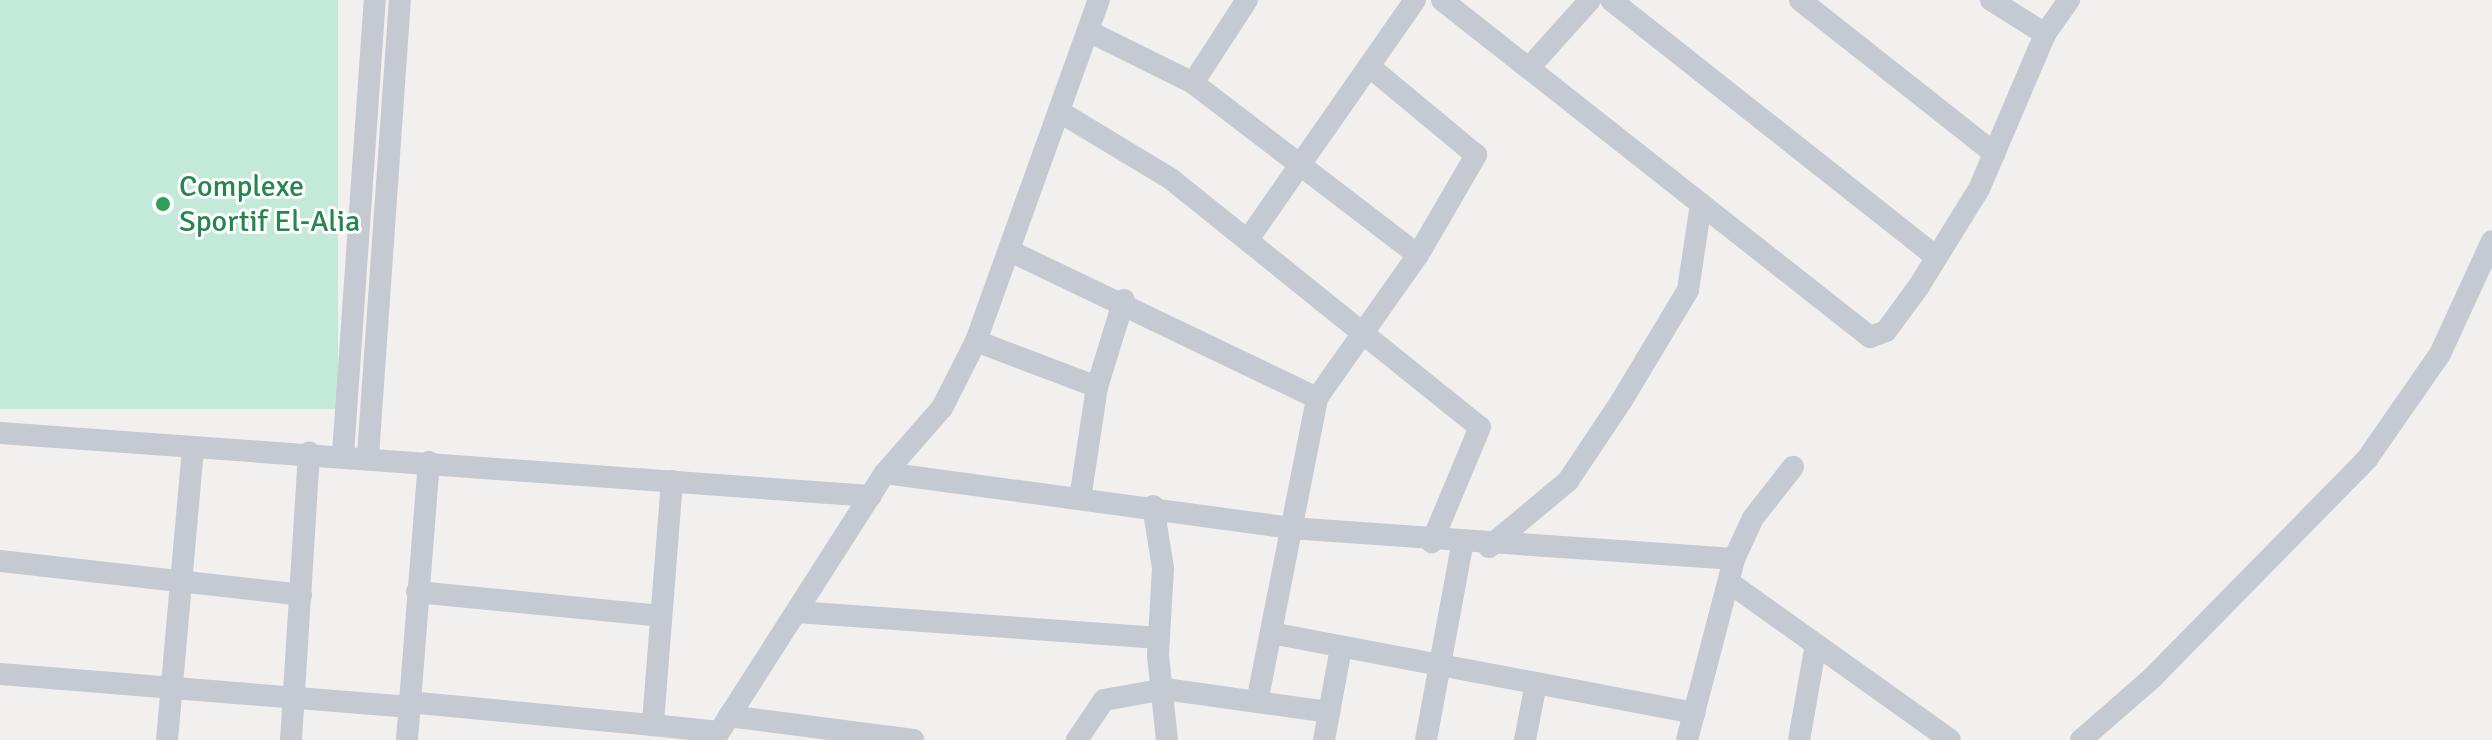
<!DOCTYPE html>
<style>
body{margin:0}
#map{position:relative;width:2492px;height:740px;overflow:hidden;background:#f1f0ef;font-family:Signika,sans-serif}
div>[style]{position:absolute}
.green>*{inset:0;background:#c3ead8;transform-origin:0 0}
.street>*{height:22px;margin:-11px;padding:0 11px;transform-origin:11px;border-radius:11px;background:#c4c9d2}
.dots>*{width:22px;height:22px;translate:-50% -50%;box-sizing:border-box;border:4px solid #fff;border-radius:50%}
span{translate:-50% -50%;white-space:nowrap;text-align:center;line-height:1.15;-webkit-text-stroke:6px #fff;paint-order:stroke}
.leisure-label{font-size:30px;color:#27864d}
.left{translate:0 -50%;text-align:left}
</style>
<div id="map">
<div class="green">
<div style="left:0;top:0;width:338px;height:409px"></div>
</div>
<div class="street">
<div style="left:1442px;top:0;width:545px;rotate:38.22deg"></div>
<div style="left:1870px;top:337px;width:17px;rotate:-21deg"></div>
<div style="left:1886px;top:331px;width:56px;rotate:-53.7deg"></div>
<div style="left:1919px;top:286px;width:114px;rotate:-58.3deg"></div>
<div style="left:1979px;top:189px;width:168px;rotate:-66.9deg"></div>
<div style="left:2045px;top:34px;width:42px;rotate:-54.8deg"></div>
<div style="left:1611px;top:0;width:414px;rotate:38.3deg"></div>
<div style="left:1800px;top:0;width:248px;rotate:38.3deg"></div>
<div style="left:1991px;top:0;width:64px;rotate:32.2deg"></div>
<div style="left:1090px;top:32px;width:115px;rotate:26.3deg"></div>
<div style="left:1193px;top:83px;width:283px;rotate:37.4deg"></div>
<div style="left:1529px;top:68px;width:91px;rotate:-48.1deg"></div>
<div style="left:1193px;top:83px;width:99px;rotate:-57deg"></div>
<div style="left:1060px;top:112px;width:130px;rotate:31.1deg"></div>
<div style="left:1171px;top:179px;width:396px;rotate:38.8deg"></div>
<div style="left:1480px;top:427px;width:125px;rotate:112.7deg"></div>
<div style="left:1249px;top:238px;width:290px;rotate:-55.1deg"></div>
<div style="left:1010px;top:251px;width:340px;rotate:25.6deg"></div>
<div style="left:976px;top:341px;width:129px;rotate:20.8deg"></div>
<div style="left:0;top:433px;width:873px;rotate:4.14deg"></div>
<div style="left:343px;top:454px;width:455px;rotate:-86deg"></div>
<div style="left:368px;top:456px;width:457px;rotate:-86deg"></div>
<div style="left:885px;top:473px;width:409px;rotate:7.7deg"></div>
<div style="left:1290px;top:528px;width:445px;rotate:4deg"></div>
<div style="left:672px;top:481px;width:245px;rotate:94.5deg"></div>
<div style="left:653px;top:725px;width:66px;rotate:6.1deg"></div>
<div style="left:1080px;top:499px;width:113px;rotate:-81.4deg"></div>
<div style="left:1097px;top:387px;width:91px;rotate:-72.8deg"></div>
<div style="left:1153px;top:506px;width:63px;rotate:80.8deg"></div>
<div style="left:1163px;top:568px;width:88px;rotate:93.3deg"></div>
<div style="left:1158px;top:656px;width:84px;rotate:83.9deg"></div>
<div style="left:1489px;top:547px;width:103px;rotate:-39.9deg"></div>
<div style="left:1568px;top:481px;width:97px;rotate:-56.3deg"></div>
<div style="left:1622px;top:400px;width:128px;rotate:-59deg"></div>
<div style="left:1688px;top:290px;width:87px;rotate:-81.4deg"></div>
<div style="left:0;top:561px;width:303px;rotate:6.4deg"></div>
<div style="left:1730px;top:583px;width:270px;rotate:35.5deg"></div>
<div style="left:417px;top:592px;width:245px;rotate:5.6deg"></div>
<div style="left:797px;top:612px;width:363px;rotate:4.1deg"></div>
<div style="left:1271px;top:633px;width:431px;rotate:10.7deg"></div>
<div style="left:0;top:674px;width:408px;rotate:4.6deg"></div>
<div style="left:408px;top:702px;width:246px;rotate:5.4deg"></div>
<div style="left:1257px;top:702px;width:310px;rotate:-78.8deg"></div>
<div style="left:1317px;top:398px;width:175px;rotate:-54.8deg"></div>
<div style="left:1418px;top:255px;width:116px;rotate:-59.9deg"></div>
<div style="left:1476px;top:155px;width:138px;rotate:-140.3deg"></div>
<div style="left:729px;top:716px;width:186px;rotate:7.4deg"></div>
<div style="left:167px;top:740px;width:294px;rotate:-84.9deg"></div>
<div style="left:291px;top:740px;width:288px;rotate:-86.4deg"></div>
<div style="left:407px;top:740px;width:279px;rotate:-85.5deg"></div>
<div style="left:714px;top:740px;width:317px;rotate:-57.4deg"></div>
<div style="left:885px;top:473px;width:86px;rotate:-48.8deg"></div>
<div style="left:942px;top:408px;width:75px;rotate:-63.1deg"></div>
<div style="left:976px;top:341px;width:363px;rotate:-70.2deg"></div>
<div style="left:1077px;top:740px;width:48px;rotate:-56deg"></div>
<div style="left:1104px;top:700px;width:62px;rotate:-10.2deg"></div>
<div style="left:1165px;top:689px;width:166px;rotate:8deg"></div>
<div style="left:1324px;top:740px;width:94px;rotate:-79.5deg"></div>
<div style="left:1426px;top:740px;width:198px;rotate:-79.5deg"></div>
<div style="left:1525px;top:740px;width:58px;rotate:-79.1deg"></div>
<div style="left:1687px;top:740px;width:187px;rotate:-75.4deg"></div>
<div style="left:1734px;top:559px;width:45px;rotate:-65.1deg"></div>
<div style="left:1753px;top:518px;width:65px;rotate:-51.9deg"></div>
<div style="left:1799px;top:740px;width:92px;rotate:-80deg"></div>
<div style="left:2081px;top:740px;width:94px;rotate:-41.1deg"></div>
<div style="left:2152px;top:678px;width:307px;rotate:-45.5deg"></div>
<div style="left:2367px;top:459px;width:128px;rotate:-55.2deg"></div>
<div style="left:2440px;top:354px;width:124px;rotate:-65.3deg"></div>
</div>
<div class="dots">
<div style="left:163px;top:204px;background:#2e9e5b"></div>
</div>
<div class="leisure-label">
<span class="left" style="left:179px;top:204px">Complexe<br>Sportif El-Alia</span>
</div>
</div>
